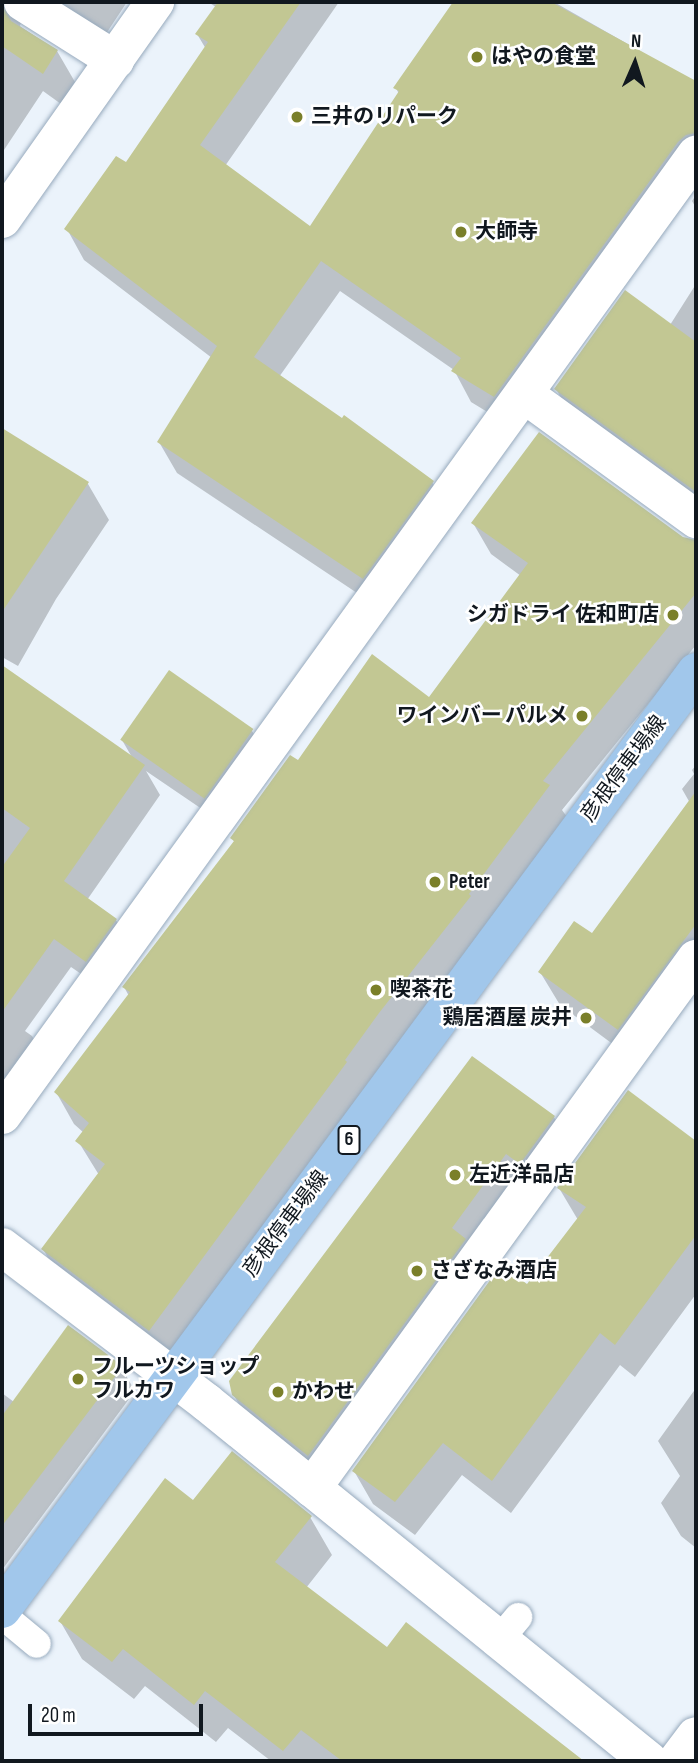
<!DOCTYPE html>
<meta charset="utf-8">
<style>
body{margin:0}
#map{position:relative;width:698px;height:1763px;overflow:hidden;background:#ebf3fb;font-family:"Sofia Sans Condensed","Noto Sans JP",sans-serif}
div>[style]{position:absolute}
.shadow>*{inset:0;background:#0003}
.building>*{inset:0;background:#c2c793;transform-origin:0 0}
.roads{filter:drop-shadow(0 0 2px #97aabd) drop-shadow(0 0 2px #97aabd)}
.service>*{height:28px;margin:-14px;padding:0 14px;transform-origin:14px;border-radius:14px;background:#fff}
.minor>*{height:38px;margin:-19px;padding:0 19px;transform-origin:19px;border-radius:19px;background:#fff}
.tertiary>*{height:38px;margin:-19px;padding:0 19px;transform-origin:19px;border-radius:19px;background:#fff}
.primary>*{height:38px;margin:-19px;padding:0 19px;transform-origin:19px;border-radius:19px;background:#a1c7eb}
.dots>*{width:19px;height:19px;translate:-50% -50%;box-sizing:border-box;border:4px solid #fff;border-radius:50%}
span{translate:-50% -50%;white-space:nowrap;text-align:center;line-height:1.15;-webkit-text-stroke:5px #fff;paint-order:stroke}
.shield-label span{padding:2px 5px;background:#fff;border:2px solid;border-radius:5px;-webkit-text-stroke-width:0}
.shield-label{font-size:19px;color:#11181f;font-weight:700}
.poi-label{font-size:21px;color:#11181f;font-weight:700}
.left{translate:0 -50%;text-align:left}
.right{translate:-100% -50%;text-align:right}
.street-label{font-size:21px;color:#11181f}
.frame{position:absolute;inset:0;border:4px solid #11181f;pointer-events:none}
.north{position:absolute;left:600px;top:28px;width:70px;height:70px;-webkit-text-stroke:5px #fff;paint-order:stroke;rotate:3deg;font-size:19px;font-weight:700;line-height:28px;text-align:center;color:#11181f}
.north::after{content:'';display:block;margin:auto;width:24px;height:32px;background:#11181f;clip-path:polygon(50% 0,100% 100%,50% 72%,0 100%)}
.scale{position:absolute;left:28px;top:1704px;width:175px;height:32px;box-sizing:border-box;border:4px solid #11181f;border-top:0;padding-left:9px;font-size:21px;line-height:24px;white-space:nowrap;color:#11181f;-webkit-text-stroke:5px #fff;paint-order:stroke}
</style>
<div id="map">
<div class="shadow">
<div style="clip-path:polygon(2px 2px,127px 2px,100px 43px,21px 22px,20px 26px,57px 51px,75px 82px,61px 104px,43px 91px,2px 153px)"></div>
<div style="clip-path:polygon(208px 2px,339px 2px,225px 166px,310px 228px,399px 94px,396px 88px,456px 2px,554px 2px,696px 83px,696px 173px,512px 427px,471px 402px,454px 370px,340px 291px,279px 377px,432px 482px,450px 513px,381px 609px,177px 473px,159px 442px,212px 358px,84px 260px,67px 229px,126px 165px,206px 49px,197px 34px,216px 7px)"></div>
<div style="clip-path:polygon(696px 195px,696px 208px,692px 201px)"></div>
<div style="clip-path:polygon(696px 284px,696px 509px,574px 420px,556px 389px,670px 325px)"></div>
<div style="clip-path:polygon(2px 430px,88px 484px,109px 520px,56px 599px,18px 666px,2px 657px)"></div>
<div style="clip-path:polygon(473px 523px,682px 538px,696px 542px,696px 645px,562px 810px,567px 817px,167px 1361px,61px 1281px,43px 1249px,99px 1175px,78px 1141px,84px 1133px,74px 1124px,56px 1092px,129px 996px,124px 987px,235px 843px,232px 838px,298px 763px,429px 699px,521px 576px,491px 554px)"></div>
<div style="clip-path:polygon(9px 673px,133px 759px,122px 740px,252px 731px,266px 754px,218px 820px,146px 771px,160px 795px,87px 900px,116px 920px,132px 949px,103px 989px,71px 967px,25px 1031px,32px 1036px,49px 1064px,2px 1129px,2px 683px)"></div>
<div style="clip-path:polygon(696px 765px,696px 981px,637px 1062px,560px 1005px,540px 972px,592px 936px,690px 803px,682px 789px,694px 774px,692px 770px)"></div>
<div style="clip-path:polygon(473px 1058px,554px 1117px,569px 1143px,323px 1481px,249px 1421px,233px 1394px)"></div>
<div style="clip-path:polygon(628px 1092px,696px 1143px,696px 1294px,635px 1377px,620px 1365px,511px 1513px,462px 1475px,415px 1535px,373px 1504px,354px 1471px,527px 1286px,578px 1220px,559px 1188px)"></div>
<div style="clip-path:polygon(121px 1367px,135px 1391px,2px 1570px,2px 1393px,14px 1402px)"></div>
<div style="clip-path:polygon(696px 1388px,696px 1548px,681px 1536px,661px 1503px,680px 1476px,658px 1441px)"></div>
<div style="clip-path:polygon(194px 1503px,310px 1517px,332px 1555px,306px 1588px,387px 1649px,579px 1761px,271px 1761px,228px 1728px,216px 1742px,145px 1686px,134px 1699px,82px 1659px,60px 1621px)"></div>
</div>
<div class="building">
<div style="clip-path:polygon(218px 2px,301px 2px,200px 145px,310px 226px,399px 91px,393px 88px,453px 2px,551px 2px,696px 81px,696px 133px,686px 135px,678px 142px,494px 397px,451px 371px,461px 358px,321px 261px,254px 357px,342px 418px,344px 415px,434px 481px,363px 579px,157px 442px,217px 346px,64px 229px,116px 156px,126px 162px,208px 42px,195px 34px)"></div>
<div style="clip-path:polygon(2px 4px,11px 21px,58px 50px,43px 74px,2px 46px)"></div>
<div style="clip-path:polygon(625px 290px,696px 342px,696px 492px,554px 389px)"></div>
<div style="clip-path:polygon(2px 428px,89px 482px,2px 612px)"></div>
<div style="clip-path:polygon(539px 432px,683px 537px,696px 540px,696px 593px,543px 781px,550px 785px,469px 894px,471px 896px,379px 1013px,345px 1060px,347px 1062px,149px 1331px,41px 1249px,105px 1164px,75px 1141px,89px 1123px,54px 1092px,130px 992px,122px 987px,234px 841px,230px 838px,290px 755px,298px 760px,372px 654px,429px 697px,528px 563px,471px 523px)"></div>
<div style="clip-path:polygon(2px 665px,145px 765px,64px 881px,117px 919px,86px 962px,54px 939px,2px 1012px,2px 867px,30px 828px,2px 808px)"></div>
<div style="left:169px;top:670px;width:103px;height:85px;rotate:35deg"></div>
<div style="clip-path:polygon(696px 791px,696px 924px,618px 1030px,538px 972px,574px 921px,592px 933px)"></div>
<div style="clip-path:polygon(472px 1056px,555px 1116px,520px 1164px,506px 1154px,452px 1228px,466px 1239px,308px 1456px,232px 1395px,229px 1381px)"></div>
<div style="clip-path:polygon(628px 1090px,696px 1141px,696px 1235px,615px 1345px,600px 1333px,492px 1481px,443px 1443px,395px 1502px,352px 1471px,501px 1265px,527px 1284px,586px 1207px,557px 1188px)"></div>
<div style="clip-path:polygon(68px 1325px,123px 1366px,2px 1526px,2px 1416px)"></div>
<div style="clip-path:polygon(232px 1451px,312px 1516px,275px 1562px,387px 1647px,406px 1622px,584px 1761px,342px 1761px,301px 1730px,283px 1751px,205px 1691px,194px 1705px,123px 1649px,112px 1662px,58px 1621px,165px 1478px,193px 1500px)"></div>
</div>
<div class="roads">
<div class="service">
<div style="left:2px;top:1615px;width:45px;rotate:39.6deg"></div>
<div style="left:499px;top:1640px;width:30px;rotate:-50deg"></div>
</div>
<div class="minor">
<div style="left:23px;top:2px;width:109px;rotate:32.2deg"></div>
<div style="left:2px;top:219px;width:266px;rotate:-54.8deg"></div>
<div style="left:524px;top:394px;width:213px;rotate:36deg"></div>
<div style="left:2px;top:1115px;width:1185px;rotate:-54.14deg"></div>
<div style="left:2px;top:1247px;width:256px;rotate:37.2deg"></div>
<div style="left:206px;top:1402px;width:570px;rotate:39.02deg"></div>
<div style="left:312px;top:1488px;width:654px;rotate:-54.02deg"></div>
</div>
<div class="tertiary">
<div style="left:677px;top:1761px;width:31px;rotate:-53deg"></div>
</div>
<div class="primary">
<div style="left:2px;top:1609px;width:1166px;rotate:-53.47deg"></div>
</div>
</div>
<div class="dots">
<div style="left:477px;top:57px;background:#7a7f29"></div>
<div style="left:297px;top:117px;background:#7a7f29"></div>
<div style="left:461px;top:232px;background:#7a7f29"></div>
<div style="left:673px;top:615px;background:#7a7f29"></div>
<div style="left:582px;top:716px;background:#7a7f29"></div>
<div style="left:435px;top:882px;background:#7a7f29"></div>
<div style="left:376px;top:990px;background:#7a7f29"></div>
<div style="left:586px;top:1018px;background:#7a7f29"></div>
<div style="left:455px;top:1175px;background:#7a7f29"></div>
<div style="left:417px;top:1271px;background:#7a7f29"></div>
<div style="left:78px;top:1379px;background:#7a7f29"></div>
<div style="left:278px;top:1392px;background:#7a7f29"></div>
</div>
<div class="shield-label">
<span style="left:349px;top:1140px">6</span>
</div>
<div class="poi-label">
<span class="left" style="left:491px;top:57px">はやの食堂</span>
<span class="left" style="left:311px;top:117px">三井のリパーク</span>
<span class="left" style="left:475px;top:232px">大師寺</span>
<span class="right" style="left:659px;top:615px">シガドライ 佐和町店</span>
<span class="right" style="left:568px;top:716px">ワインバー パルメ</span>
<span class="left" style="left:449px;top:882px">Peter</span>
<span class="left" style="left:390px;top:990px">喫茶花</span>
<span class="right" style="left:572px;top:1018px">鶏居酒屋 炭井</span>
<span class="left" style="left:469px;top:1175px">左近洋品店</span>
<span class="left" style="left:431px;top:1271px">さざなみ酒店</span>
<span class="left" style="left:92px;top:1379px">フルーツショップ<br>フルカワ</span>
<span class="left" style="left:292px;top:1392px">かわせ</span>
</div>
<div class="street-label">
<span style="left:624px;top:769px;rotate:-53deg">彦根停車場線</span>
<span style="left:286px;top:1224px;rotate:-53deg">彦根停車場線</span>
</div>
<div class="frame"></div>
<div class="north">N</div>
<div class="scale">20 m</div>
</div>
